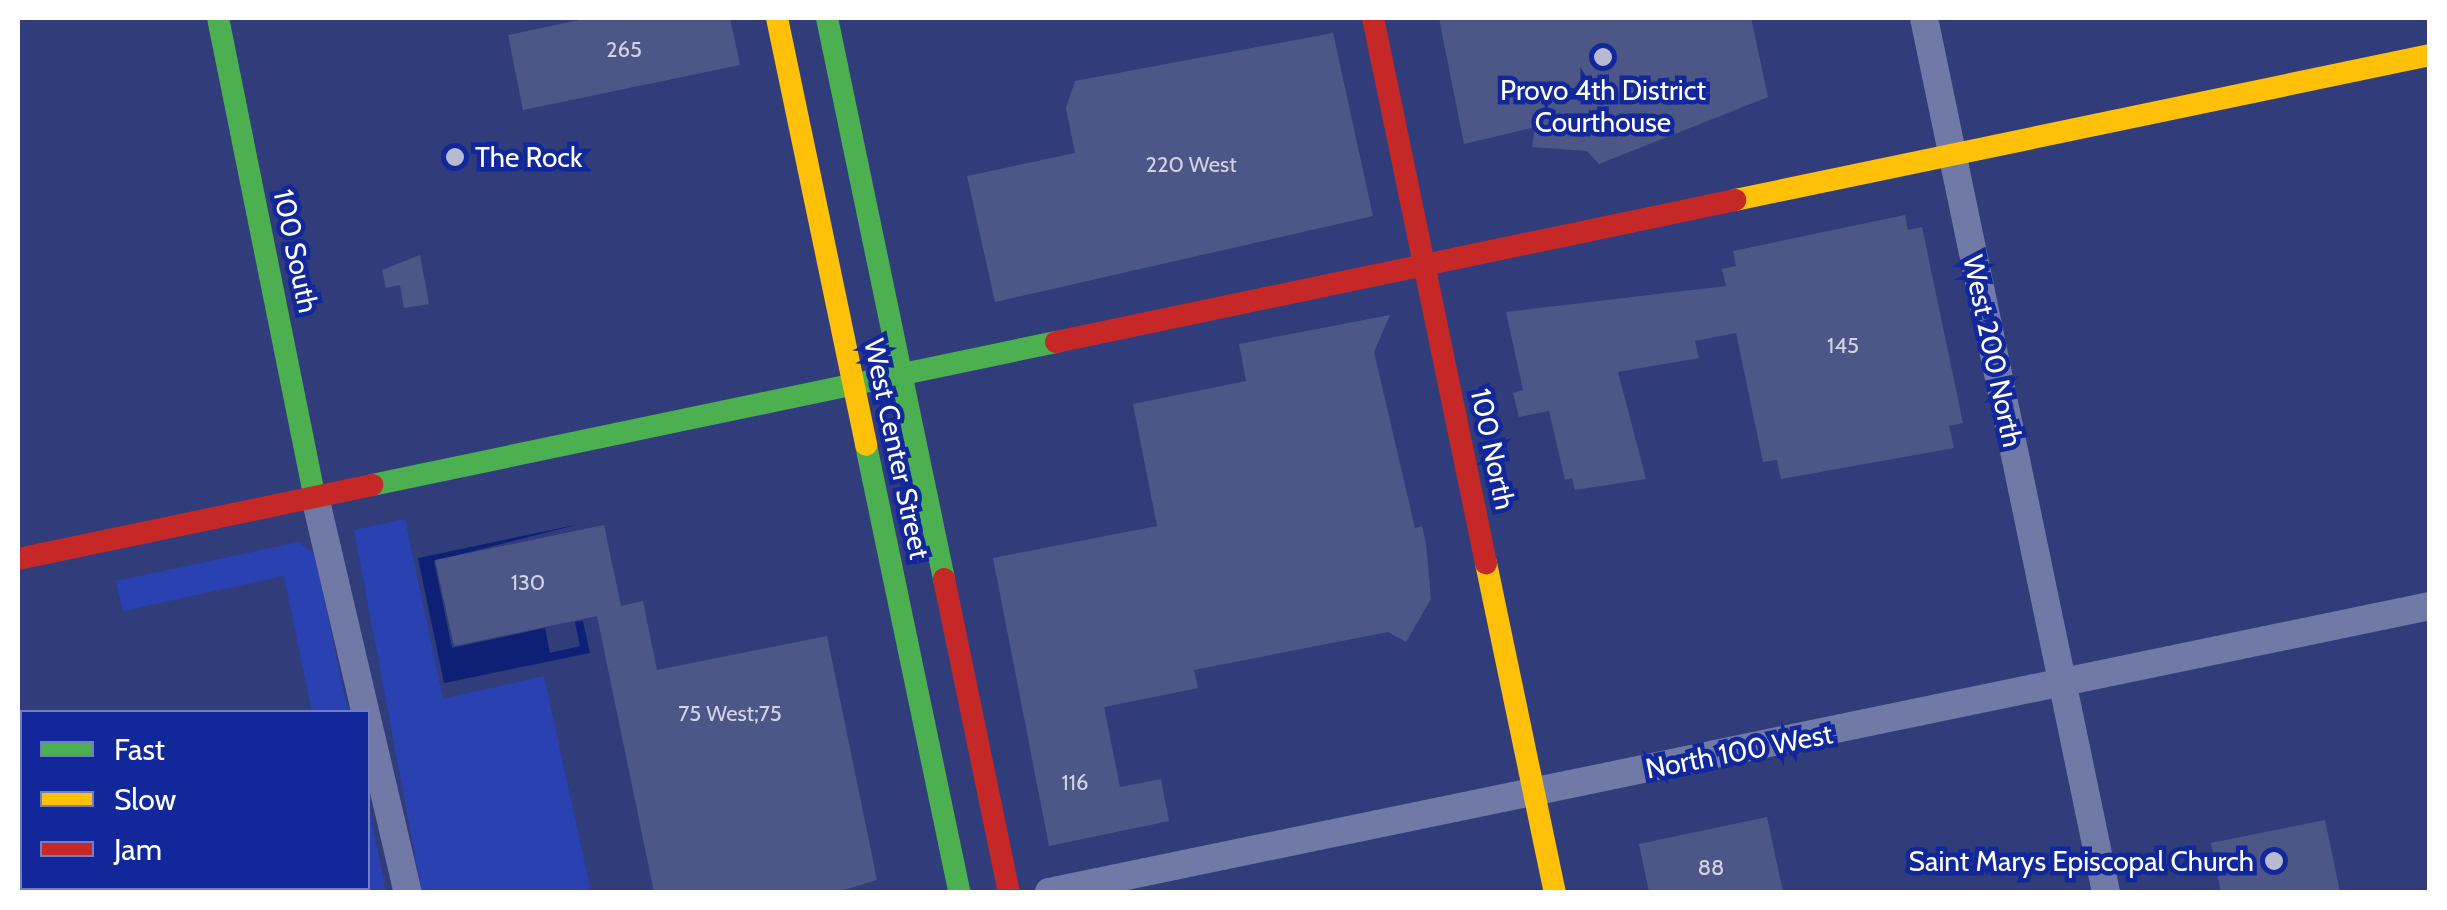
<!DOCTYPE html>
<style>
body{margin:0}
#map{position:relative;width:2447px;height:910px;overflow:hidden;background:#313d7b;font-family:Cabin,sans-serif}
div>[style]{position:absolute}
.green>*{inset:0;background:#2941b1}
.water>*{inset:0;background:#0e1f76}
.building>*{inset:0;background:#4c5788}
.street>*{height:28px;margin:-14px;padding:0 14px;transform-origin:14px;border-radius:14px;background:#7179a6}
.fast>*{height:22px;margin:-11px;padding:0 11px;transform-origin:11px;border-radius:11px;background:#4caf50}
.slow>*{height:22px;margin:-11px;padding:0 11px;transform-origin:11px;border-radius:11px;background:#ffc107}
.jam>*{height:22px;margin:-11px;padding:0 11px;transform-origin:11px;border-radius:11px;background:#c62828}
.dots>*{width:28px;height:28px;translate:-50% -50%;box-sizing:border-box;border:5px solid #12289a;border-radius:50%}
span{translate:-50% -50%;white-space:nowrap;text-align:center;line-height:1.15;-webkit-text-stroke:9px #12289a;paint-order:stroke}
.number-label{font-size:22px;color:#d2d5e1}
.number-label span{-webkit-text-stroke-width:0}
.poi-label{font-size:28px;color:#fff}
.left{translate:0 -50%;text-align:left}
.right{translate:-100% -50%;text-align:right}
.street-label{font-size:28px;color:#fff}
.frame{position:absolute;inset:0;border:20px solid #fff;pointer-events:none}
.legend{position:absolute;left:20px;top:710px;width:350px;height:180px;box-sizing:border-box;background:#12289a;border:2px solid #717ec2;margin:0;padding:12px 18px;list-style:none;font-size:30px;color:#fff}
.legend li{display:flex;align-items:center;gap:20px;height:50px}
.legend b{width:50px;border:2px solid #717ec2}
</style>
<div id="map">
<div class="green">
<div style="clip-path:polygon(405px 519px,443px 699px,544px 676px,591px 892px,422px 892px,354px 530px)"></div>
<div style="clip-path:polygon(299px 542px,315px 555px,348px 712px,312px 712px,284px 576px,123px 611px,116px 581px)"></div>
<div style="clip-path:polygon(368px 805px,386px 892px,275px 892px,368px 888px)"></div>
</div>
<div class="water">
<div style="clip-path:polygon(580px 524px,434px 561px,452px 648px,545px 628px,550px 653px,580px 646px,575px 622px,583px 621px,590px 653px,444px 683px,418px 558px)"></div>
</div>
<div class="building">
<div style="clip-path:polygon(589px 18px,730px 18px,740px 65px,523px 110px,508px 35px)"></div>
<div style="clip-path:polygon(1439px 18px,1751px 18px,1768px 97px,1599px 164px,1587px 151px,1532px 147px,1535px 127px,1464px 144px)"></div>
<div style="clip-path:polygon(1333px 33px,1373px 216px,995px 302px,967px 176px,1075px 153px,1066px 108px,1075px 81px)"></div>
<div style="clip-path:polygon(1905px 215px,1908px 230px,1922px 227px,1963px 423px,1949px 426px,1954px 448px,1781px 479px,1777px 460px,1763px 462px,1736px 333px,1695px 341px,1699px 358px,1618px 372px,1646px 479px,1575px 490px,1572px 478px,1565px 480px,1549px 411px,1519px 417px,1513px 393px,1523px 390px,1506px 312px,1726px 286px,1722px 269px,1736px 266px,1733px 251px)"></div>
<div style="clip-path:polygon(420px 255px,429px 304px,404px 308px,400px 285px,386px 288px,382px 270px)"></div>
<div style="clip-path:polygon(1390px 315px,1374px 352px,1415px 528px,1422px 526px,1426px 544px,1431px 599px,1406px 642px,1388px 632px,1194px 670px,1198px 688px,1104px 707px,1120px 787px,1161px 779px,1169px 821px,1049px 846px,993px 558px,1157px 526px,1133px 404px,1246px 381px,1239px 344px)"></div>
<div style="clip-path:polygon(604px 525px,621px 606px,643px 601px,657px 670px,827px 636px,877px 880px,837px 892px,654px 892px,597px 616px,454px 646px,435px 560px)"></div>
<div style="clip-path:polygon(1767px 817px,1783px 892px,1649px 892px,1639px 844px)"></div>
<div style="clip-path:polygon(2325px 820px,2340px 892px,2221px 892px,2211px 843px)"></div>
</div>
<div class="street">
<div style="left:1924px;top:18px;width:893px;rotate:78.24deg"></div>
<div style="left:315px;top:497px;width:406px;rotate:76.8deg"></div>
<div style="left:1049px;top:892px;width:1410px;rotate:-11.7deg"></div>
</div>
<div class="fast">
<div style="left:218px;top:18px;width:489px;rotate:78.6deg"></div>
<div style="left:827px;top:18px;width:573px;rotate:78.22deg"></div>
<div style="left:866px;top:445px;width:457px;rotate:78.2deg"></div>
<div style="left:372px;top:485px;width:699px;rotate:-11.81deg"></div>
</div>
<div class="slow">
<div style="left:777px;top:18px;width:436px;rotate:78.2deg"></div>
<div style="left:1735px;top:200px;width:710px;rotate:-11.78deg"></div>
<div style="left:1486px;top:563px;width:336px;rotate:78.2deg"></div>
</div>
<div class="jam">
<div style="left:1373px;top:18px;width:557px;rotate:78.29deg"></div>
<div style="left:1056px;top:342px;width:694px;rotate:-11.81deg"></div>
<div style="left:18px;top:559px;width:362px;rotate:-11.8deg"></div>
<div style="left:944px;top:579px;width:320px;rotate:78.3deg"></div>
</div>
<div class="dots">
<div style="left:1603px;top:57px;background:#b7bbd1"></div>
<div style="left:455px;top:157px;background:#b7bbd1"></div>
<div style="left:2274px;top:861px;background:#b7bbd1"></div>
</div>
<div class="number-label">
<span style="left:624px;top:50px">265</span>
<span style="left:1191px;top:165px">220 West</span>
<span style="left:1843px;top:346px">145</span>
<span style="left:528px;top:583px">130</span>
<span style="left:730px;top:714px">75 West;75</span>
<span style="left:1075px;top:783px">116</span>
<span style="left:1711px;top:868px">88</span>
</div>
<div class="poi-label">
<span style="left:1603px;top:106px">Provo 4th District<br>Courthouse</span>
<span class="left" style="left:475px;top:157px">The Rock</span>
<span class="right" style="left:2254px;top:861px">Saint Marys Episcopal Church</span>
</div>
<div class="street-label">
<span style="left:296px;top:251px;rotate:78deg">100 South</span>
<span style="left:1993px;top:351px;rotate:78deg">West 200 North</span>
<span style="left:897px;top:449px;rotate:78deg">West Center Street</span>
<span style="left:1493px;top:449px;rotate:78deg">100 North</span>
<span style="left:1739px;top:751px;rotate:-11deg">North 100 West</span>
</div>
<div class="frame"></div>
<ul class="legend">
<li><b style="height:12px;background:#4caf50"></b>Fast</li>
<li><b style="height:12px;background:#ffc107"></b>Slow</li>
<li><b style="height:12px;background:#c62828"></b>Jam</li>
</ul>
</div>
